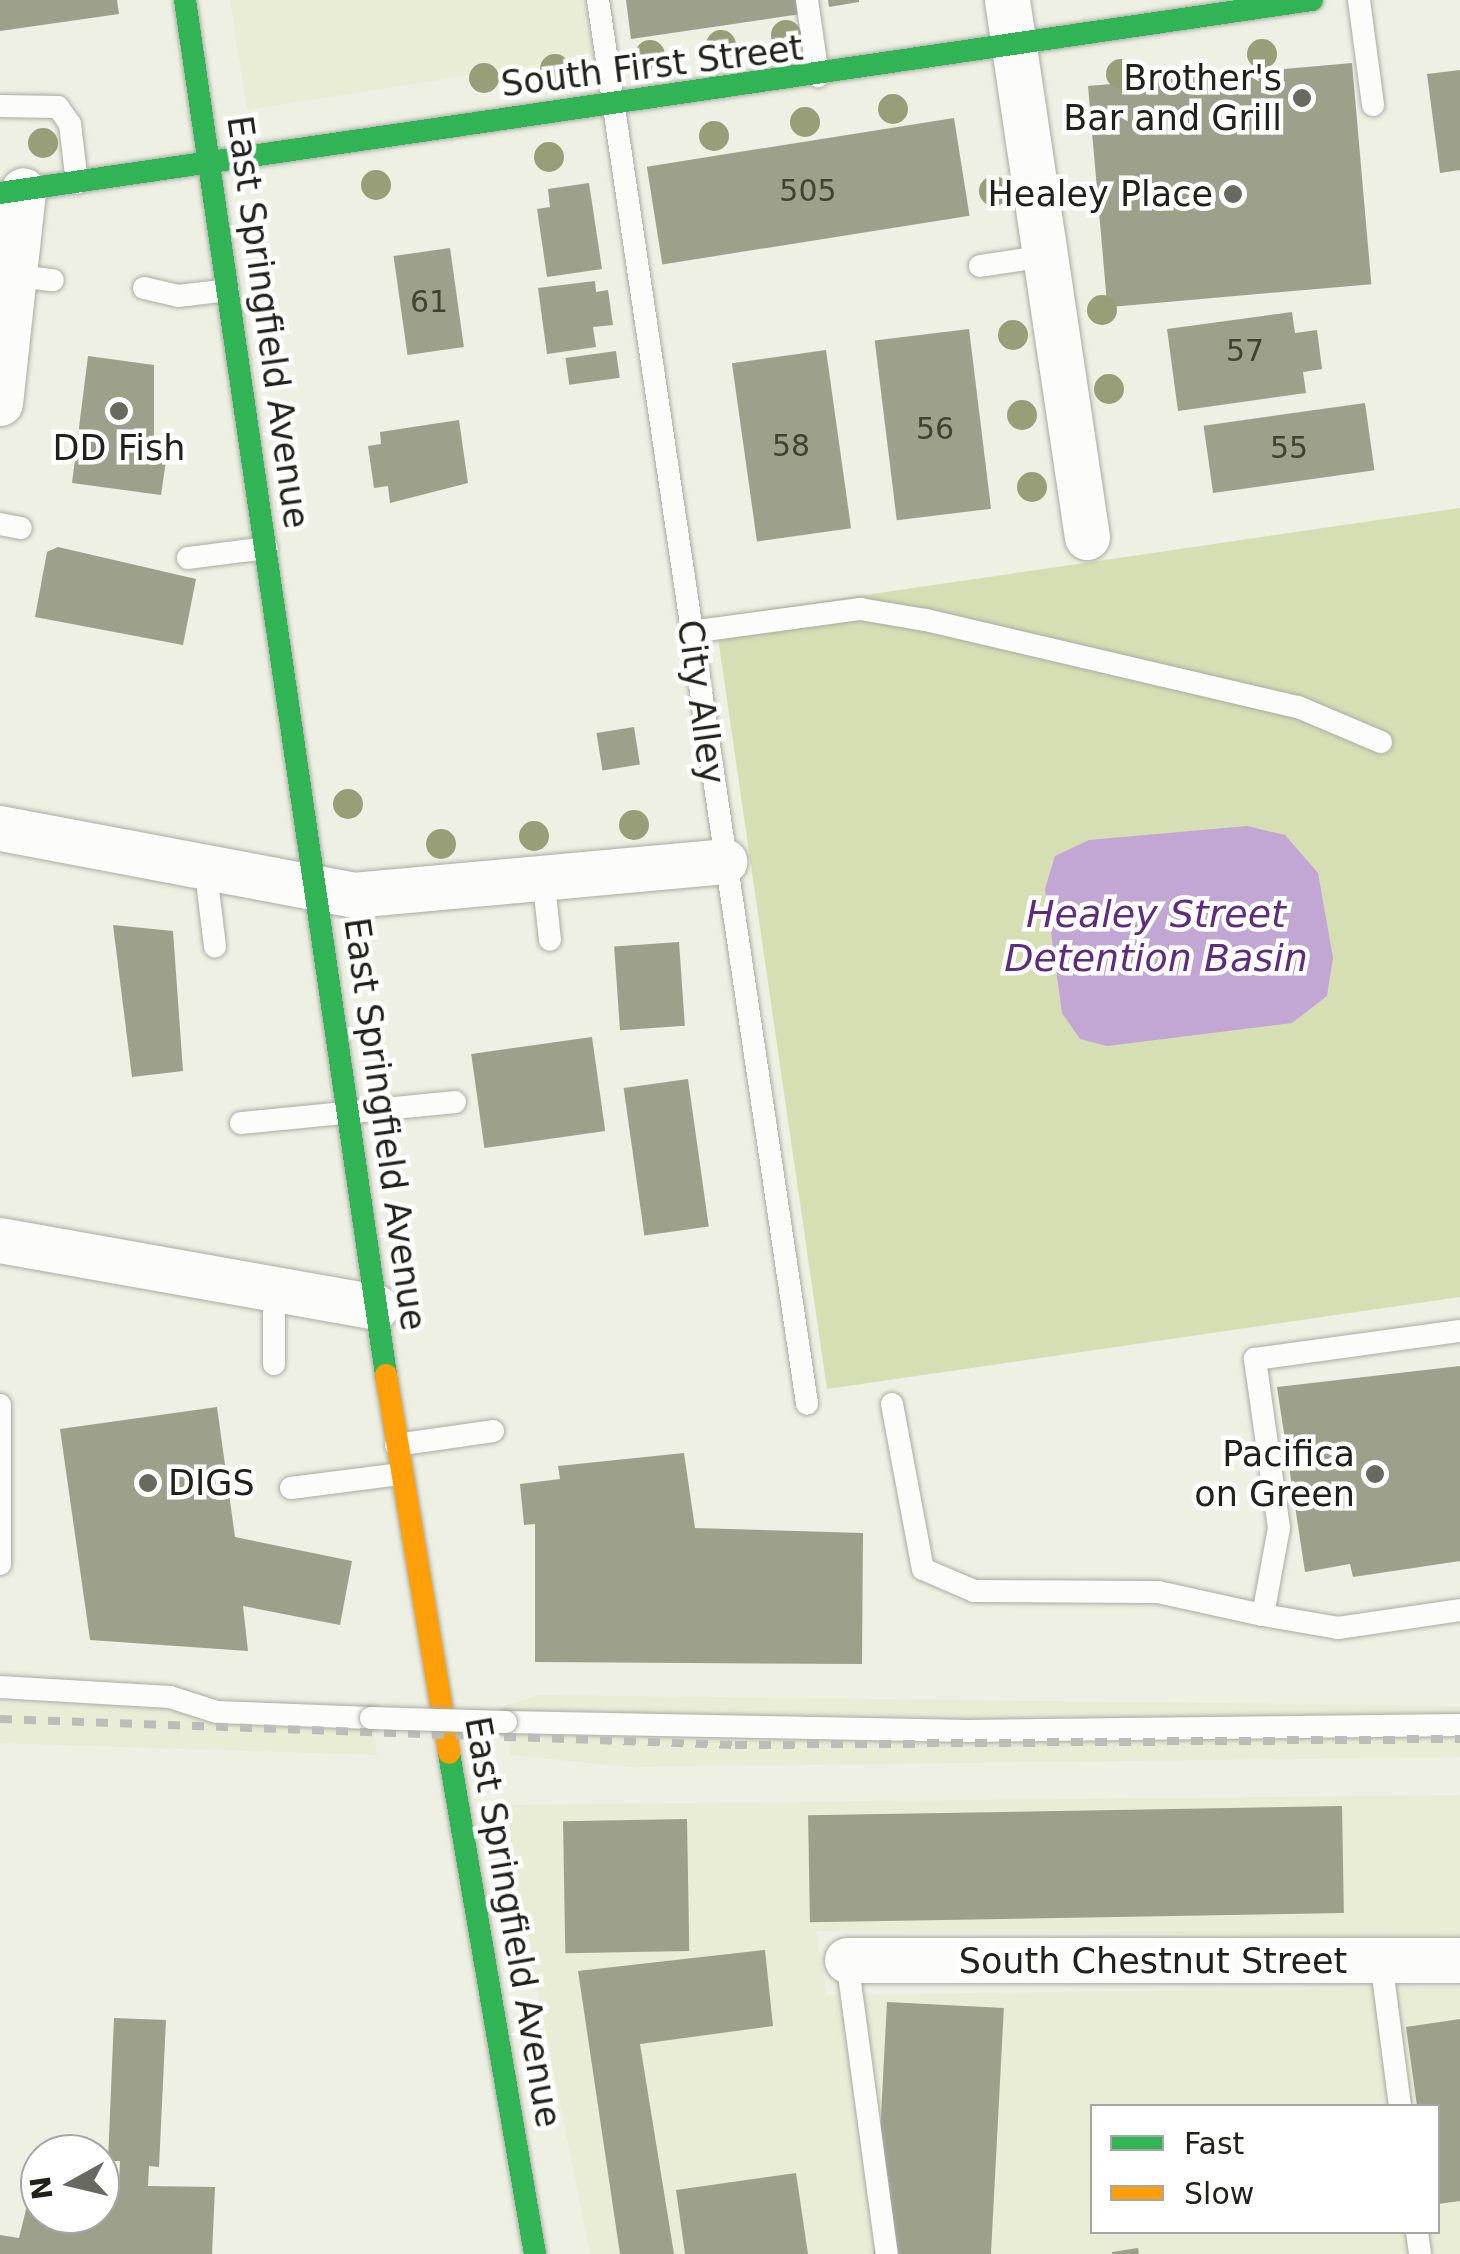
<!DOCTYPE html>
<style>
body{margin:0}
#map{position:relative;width:1460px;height:2254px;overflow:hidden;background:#edf0e3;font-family:"DejaVu Sans",sans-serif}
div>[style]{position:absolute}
.built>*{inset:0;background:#e9edd6}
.green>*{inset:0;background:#d6deb4}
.water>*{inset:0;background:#c2a6d4}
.building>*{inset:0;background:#9da08a;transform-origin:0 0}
.roads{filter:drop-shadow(0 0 2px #a9aca2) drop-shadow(0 0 2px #a9aca2)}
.lane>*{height:22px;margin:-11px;padding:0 11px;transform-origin:11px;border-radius:11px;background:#fcfdfb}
.street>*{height:45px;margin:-22.5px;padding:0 22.5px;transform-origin:22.5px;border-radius:22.5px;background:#fcfdfb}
.fast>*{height:22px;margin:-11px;padding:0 11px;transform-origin:11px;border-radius:11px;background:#30b455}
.slow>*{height:22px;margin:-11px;padding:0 11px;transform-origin:11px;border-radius:11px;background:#ff9f0a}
.rail>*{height:8px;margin-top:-4px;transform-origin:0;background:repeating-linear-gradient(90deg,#bcbcb9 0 12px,transparent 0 24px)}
.bridges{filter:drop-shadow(0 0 2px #a9aca2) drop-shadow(0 0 2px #a9aca2)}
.lane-bridge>*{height:22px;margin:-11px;padding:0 11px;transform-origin:11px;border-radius:11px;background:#fcfdfb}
.trees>*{width:30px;height:30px;margin:-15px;border-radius:50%;background:#989e77}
.dots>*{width:28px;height:28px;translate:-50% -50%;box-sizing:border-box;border:5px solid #fff;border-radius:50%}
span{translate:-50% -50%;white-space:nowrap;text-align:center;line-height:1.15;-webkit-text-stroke:9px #fff;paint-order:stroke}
.number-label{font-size:30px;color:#3f4235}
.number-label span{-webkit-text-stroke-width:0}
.street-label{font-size:35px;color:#202219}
.poi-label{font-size:35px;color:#202219}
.right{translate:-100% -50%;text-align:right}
.left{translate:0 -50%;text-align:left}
.water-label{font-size:38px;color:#5f2a7f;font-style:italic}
.legend{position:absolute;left:1090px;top:2104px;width:350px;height:130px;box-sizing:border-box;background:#fff;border:2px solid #a6a7a3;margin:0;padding:12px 18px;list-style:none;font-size:30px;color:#202219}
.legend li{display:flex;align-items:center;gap:20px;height:50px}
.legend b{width:50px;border:2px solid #a6a7a3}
.north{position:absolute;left:20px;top:2134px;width:100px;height:100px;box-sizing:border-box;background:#fff;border:2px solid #a6a7a3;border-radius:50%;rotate:262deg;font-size:28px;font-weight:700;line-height:40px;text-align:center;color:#202219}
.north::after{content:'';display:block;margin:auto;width:35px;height:45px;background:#686a60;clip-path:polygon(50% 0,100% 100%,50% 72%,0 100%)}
</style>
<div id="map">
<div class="built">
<div style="clip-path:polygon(230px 0,598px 0,606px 54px,247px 110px)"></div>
<div style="clip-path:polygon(539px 1695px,1460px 1706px,1460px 1757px,630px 1767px,511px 1755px,504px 1706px)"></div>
<div style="clip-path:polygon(0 1703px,370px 1709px,377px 1755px,0 1743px)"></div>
<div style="clip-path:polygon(evenodd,1460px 1795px,1460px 1936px,816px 1931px,827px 1995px,1460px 1987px,1460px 2254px,590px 2254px,501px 1805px,1460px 1795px,1092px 2106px,1438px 2106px,1438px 2232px,1092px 2232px,1092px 2106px)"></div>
</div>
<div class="green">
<div style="clip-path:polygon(1460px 508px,1460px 1297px,827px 1389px,715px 617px)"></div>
</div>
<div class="water">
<div style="clip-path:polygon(1247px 826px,1285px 835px,1318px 873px,1333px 958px,1327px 996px,1292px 1023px,1107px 1046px,1080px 1039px,1062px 1013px,1045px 889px,1055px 856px,1089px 840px)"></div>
</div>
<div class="building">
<div style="clip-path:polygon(0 0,117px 0,119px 14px,0 31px)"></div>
<div style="clip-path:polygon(626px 0,799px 0,801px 14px,631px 39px)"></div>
<div style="clip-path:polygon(828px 0,859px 0,859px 2px,829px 7px)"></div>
<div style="left:1352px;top:63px;width:222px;height:265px;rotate:85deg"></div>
<div style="clip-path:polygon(1460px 70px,1460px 170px,1440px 173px,1427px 74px)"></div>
<div style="left:954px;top:118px;width:99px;height:311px;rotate:81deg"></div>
<div style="clip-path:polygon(589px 183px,602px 269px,547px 277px,537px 209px,550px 207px,548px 189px)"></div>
<div style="left:450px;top:248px;width:100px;height:57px;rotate:82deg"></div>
<div style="clip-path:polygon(595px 281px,596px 292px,608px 290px,613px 325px,593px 327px,596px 347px,547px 354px,538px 288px)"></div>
<div style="clip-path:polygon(1292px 312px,1295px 333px,1317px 330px,1322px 369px,1303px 372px,1306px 393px,1178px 411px,1167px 329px)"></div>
<div style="left:969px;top:329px;width:181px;height:95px;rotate:83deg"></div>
<div style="left:826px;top:350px;width:180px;height:95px;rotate:82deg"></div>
<div style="left:616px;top:351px;width:27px;height:51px;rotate:82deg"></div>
<div style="clip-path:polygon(88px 356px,154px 365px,154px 437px,167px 454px,161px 495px,72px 483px)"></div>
<div style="left:1365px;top:403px;width:68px;height:163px;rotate:82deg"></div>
<div style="clip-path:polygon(459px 420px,468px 483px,390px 503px,388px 486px,374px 488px,368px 446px,381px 444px,380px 432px)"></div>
<div style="clip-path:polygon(58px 547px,196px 579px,183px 645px,35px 617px,47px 552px)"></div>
<div style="left:634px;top:727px;width:38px;height:38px;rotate:81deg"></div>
<div style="clip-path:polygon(113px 925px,173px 931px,183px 1071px,132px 1077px)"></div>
<div style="left:679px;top:942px;width:84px;height:65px;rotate:86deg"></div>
<div style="left:592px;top:1037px;width:95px;height:122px;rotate:82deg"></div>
<div style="left:688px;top:1079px;width:149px;height:65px;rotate:82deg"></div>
<div style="clip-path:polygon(1460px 1366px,1460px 1561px,1353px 1577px,1350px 1564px,1305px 1572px,1277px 1387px)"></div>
<div style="clip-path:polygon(217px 1407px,235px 1537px,352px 1561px,340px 1625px,243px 1606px,248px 1651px,90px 1640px,60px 1429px)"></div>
<div style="clip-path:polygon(684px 1453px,695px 1528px,863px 1533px,862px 1664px,535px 1662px,535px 1524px,524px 1525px,520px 1484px,560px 1479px,558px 1466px)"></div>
<div style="left:1342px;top:1806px;width:107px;height:534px;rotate:89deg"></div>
<div style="left:687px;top:1819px;width:132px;height:124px;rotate:89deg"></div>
<div style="clip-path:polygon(765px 1950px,773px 2026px,640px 2044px,674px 2254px,620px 2254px,578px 1971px)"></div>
<div style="left:887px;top:2002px;width:117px;height:254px;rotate:3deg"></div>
<div style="clip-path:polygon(114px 2018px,166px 2020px,159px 2167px,149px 2166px,148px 2186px,215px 2187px,212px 2254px,0 2254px,0 2235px,19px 2238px,32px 2185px,40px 2185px,40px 2214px,100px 2214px,100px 2185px,119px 2185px,120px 2161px,108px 2161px)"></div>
<div style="clip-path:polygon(1460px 2019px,1460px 2201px,1438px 2204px,1438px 2106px,1417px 2106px,1406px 2027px)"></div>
<div style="clip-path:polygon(796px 2173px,808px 2254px,685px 2254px,676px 2190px)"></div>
<div style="clip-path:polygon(1138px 2248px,1139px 2254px,1112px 2254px,1112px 2252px)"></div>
</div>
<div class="roads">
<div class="lane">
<div style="left:598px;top:0;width:1419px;rotate:81.53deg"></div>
<div style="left:807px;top:0;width:77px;rotate:81.8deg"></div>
<div style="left:1359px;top:0;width:106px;rotate:82.4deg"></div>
<div style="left:0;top:106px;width:58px;rotate:1deg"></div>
<div style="left:58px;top:107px;width:21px;rotate:55deg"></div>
<div style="left:70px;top:124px;width:59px;rotate:83.2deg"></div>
<div style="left:980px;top:266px;width:66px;rotate:-8.7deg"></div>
<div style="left:18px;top:276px;width:35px;rotate:7deg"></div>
<div style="left:144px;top:288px;width:35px;rotate:13deg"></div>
<div style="left:178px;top:296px;width:50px;rotate:-6.8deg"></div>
<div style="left:0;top:524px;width:21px;rotate:11deg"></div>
<div style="left:188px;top:558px;width:79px;rotate:-7.3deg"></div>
<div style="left:691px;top:632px;width:171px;rotate:-7.8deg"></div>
<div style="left:860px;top:609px;width:67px;rotate:9.5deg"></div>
<div style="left:926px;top:620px;width:382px;rotate:13.2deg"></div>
<div style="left:1298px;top:707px;width:90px;rotate:22.9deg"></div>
<div style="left:205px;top:865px;width:82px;rotate:83deg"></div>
<div style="left:543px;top:875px;width:65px;rotate:83.9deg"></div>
<div style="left:241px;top:1123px;width:215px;rotate:-5.6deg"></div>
<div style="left:274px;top:1364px;width:75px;rotate:-90deg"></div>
<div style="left:892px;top:1404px;width:168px;rotate:79.4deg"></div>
<div style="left:923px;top:1569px;width:56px;rotate:23.3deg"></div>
<div style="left:974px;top:1591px;width:184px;rotate:0.3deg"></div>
<div style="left:1158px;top:1592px;width:107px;rotate:12.4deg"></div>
<div style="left:1263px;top:1615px;width:88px;rotate:-79.6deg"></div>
<div style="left:1279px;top:1528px;width:171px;rotate:-98.1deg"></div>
<div style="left:1255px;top:1359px;width:207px;rotate:-7.8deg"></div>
<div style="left:0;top:1405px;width:159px;rotate:90deg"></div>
<div style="left:396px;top:1445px;width:98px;rotate:-8.2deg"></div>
<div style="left:291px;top:1488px;width:111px;rotate:-7.3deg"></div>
<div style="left:1263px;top:1615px;width:76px;rotate:9.8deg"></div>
<div style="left:1338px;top:1628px;width:123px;rotate:-8.4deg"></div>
<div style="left:0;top:1687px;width:170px;rotate:3.4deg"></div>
<div style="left:170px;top:1697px;width:49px;rotate:17.7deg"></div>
<div style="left:217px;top:1712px;width:154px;rotate:2.2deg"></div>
<div style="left:506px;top:1722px;width:463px;rotate:1.1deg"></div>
<div style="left:969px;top:1731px;width:491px;rotate:-0.7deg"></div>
<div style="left:847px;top:1960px;width:297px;rotate:82.3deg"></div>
<div style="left:1381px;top:1960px;width:147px;rotate:82.6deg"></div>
<div style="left:1417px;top:2232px;width:22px;rotate:82deg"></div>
</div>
<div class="street">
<div style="left:1007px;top:0;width:543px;rotate:81.53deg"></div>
<div style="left:0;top:403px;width:214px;rotate:-83.8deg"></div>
<div style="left:0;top:828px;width:359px;rotate:10.7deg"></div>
<div style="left:353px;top:895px;width:373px;rotate:-5.2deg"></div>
<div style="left:0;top:1240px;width:382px;rotate:10.1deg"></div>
<div style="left:847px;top:1960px;width:613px"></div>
</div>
<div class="fast">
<div style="left:185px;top:0;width:1390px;rotate:81.68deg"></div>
<div style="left:0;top:193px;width:1326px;rotate:-8.37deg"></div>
<div style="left:449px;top:1753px;width:508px;rotate:80.26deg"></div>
</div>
<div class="slow">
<div style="left:386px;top:1375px;width:383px;rotate:80.5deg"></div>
</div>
</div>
<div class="rail">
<div style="left:0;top:1719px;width:735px;rotate:2.03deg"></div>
<div style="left:735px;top:1745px;width:725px;rotate:-0.47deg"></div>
</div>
<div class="bridges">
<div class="lane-bridge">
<div style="left:371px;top:1718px;width:135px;rotate:1.7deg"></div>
</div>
</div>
<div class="trees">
<div style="left:786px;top:35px"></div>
<div style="left:721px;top:45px"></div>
<div style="left:1262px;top:54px"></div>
<div style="left:650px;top:55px"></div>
<div style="left:555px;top:69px"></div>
<div style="left:1121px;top:74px"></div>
<div style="left:484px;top:78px"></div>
<div style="left:893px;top:109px"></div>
<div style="left:805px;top:122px"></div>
<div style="left:714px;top:136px"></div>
<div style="left:43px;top:143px"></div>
<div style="left:549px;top:157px"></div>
<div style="left:376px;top:185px"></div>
<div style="left:994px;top:191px"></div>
<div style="left:1102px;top:310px"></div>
<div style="left:1013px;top:335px"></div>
<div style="left:1109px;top:389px"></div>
<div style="left:1022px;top:415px"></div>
<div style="left:1032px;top:487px"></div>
<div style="left:348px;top:804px"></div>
<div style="left:634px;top:825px"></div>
<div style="left:534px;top:836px"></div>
<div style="left:441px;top:844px"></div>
</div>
<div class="dots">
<div style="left:1302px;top:98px;background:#686a60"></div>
<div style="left:1233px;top:194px;background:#686a60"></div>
<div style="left:119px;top:411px;background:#686a60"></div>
<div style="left:1375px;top:1474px;background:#686a60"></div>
<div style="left:148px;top:1483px;background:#686a60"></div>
</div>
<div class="number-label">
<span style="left:808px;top:191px">505</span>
<span style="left:429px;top:302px">61</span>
<span style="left:1245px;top:351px">57</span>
<span style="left:935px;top:429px">56</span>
<span style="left:791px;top:446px">58</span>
<span style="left:1289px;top:448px">55</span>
</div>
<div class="street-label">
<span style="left:652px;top:66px;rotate:-7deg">South First Street</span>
<span style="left:268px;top:322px;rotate:82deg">East Springfield Avenue</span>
<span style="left:701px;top:702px;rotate:82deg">City Alley</span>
<span style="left:385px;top:1124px;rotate:82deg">East Springfield Avenue</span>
<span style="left:513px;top:1922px;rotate:80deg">East Springfield Avenue</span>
<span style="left:1153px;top:1961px">South Chestnut Street</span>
</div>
<div class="poi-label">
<span class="right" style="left:1282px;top:98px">Brother's<br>Bar and Grill</span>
<span class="right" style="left:1213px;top:194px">Healey Place</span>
<span style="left:119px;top:448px">DD Fish</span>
<span class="right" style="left:1355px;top:1474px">Pacifica<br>on Green</span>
<span class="left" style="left:168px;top:1483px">DIGS</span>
</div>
<div class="water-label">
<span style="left:1156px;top:937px">Healey Street<br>Detention Basin</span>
</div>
<ul class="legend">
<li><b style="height:12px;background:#30b455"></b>Fast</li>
<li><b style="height:12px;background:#ff9f0a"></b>Slow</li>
</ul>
<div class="north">N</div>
</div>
